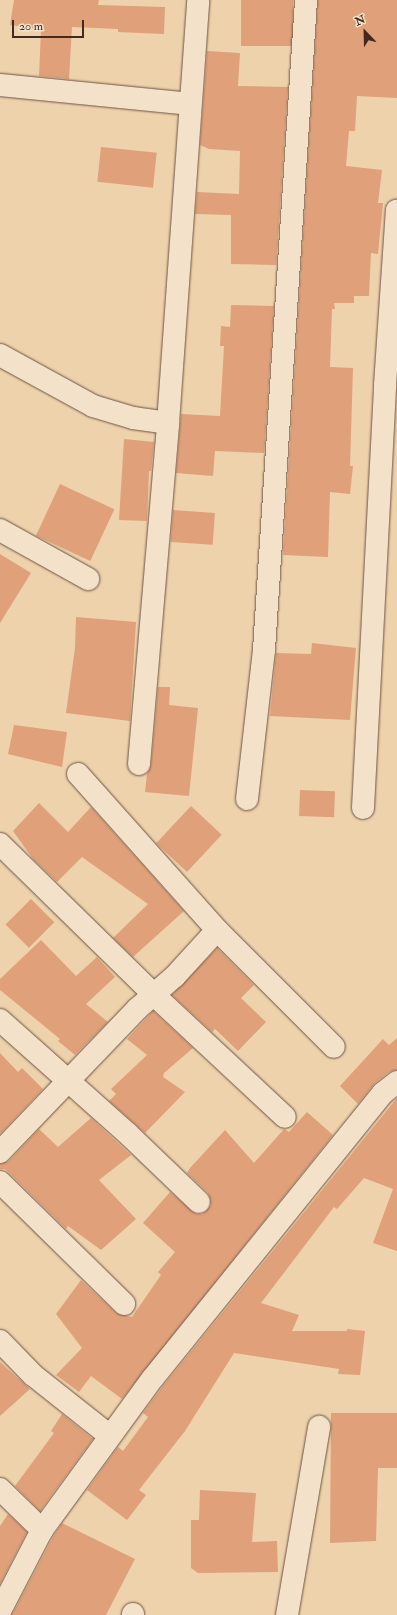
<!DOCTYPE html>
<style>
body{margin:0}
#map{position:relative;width:397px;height:1615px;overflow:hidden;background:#edd2ac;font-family:"IM FELL Double Pica",serif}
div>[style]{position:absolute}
.building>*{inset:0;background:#e0a07a;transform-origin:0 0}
.roads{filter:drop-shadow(0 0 1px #6e5343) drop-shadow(0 0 1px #6e5343)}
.minor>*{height:22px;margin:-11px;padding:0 11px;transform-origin:11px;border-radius:11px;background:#f3e2c9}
span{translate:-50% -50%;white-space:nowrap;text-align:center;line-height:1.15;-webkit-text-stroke:3px #f3e2c9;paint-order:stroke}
.north{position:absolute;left:345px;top:12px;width:40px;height:40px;-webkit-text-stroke:3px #f3e2c9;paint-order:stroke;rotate:337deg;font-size:11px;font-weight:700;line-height:16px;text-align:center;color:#432920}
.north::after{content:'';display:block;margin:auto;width:14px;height:18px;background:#432920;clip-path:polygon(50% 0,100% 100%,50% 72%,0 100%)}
.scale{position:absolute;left:12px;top:20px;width:72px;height:18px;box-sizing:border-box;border:2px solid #432920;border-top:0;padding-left:5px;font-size:12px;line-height:14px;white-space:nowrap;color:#432920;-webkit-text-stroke:3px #f3e2c9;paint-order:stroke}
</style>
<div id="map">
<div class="building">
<div style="clip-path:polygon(14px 0,99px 0,98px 5px,165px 7px,164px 34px,118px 32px,118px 29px,72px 27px,69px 79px,39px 76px,41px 29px,10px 25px)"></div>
<div style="left:241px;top:0;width:52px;height:46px"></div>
<div style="clip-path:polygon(318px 0,397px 0,397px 98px,357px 96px,355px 131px,349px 131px,346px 166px,382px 170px,378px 203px,383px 203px,378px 254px,371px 253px,369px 296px,354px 296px,354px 303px,334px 303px,335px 309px,332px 309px,330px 367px,353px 368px,350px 466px,353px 466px,350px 494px,330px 492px,328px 557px,283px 555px)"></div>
<div style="clip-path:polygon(207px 51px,240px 53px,238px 86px,288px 87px,276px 265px,231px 264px,231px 215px,195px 214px,197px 192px,239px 194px,240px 151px,209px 149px,200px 145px)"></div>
<div style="left:101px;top:147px;width:56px;height:35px;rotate:6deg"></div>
<div style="clip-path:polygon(231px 305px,274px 306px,264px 453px,215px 451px,213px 476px,176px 473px,181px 414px,220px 416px,224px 346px,220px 346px,221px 326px,230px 327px)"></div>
<div style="clip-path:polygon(124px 439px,154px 442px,151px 471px,149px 471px,147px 521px,119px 520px)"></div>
<div style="left:60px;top:484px;width:60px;height:57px;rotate:25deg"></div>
<div style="left:173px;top:510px;width:42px;height:32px;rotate:4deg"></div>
<div style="clip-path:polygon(0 554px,31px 573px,0 623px)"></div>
<div style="clip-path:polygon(76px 617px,136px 622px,130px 721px,66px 713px,75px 648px)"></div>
<div style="clip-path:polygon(312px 643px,356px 648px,350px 720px,270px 716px,276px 653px,311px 654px)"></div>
<div style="clip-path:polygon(158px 687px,170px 687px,169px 705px,198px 708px,189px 796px,145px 792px,147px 774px,151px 765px)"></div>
<div style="clip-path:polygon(14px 725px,67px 732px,62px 767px,8px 754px)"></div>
<div style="left:300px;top:790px;width:35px;height:26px;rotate:2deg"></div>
<div style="clip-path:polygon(39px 803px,68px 832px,91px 807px,184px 911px,133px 957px,113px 938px,148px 904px,82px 857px,57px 882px,33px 859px,13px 831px)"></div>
<div style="left:191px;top:806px;width:42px;height:51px;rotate:43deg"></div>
<div style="left:31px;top:899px;width:33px;height:36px;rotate:45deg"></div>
<div style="clip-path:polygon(41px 940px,76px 976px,97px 957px,115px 977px,86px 1004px,108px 1022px,75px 1055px,58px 1041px,60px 1039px,0 990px,0 979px)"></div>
<div style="clip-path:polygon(217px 948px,254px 985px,241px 998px,266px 1022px,238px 1051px,215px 1029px,212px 1032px,172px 995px)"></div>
<div style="clip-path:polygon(153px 1011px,193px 1048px,164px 1073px,163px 1077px,185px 1092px,145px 1133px,109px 1101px,116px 1094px,111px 1089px,147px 1055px,127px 1039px)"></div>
<div style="clip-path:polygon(397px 1038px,397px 1070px,389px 1072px,375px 1083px,358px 1104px,340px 1086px,383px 1039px,389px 1045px)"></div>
<div style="clip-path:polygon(0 1053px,18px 1072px,22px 1068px,43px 1089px,0 1134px)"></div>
<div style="clip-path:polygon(397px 1098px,397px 1251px,373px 1243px,393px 1189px,364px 1178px,337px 1209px,334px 1207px,261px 1303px,299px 1315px,292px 1331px,347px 1331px,347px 1329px,365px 1331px,360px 1375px,338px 1374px,339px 1369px,234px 1353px,185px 1431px,139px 1490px,146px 1495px,127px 1520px,87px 1490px,118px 1447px,123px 1451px,148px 1417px,143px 1413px,163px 1386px)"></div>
<div style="clip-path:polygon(307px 1112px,333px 1135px,122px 1399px,91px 1376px,79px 1392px,56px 1375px,82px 1348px,56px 1314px,81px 1280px,116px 1313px,132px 1317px,161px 1275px,158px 1272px,175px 1252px,143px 1223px,170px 1192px,196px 1214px,203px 1214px,211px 1205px,208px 1193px,187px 1173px,190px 1168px,225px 1130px,254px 1163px,284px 1129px,289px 1132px)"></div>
<div style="clip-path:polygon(91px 1118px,131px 1155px,99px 1180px,136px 1219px,101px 1250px,68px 1226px,66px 1229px,5px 1169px,0 1169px,0 1164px,9px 1161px,39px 1129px,58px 1147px)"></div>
<div style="clip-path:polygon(0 1362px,30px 1389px,0 1416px)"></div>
<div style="clip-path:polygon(331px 1413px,397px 1413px,397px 1468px,378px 1468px,376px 1541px,330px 1543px)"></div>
<div style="clip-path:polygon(62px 1414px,93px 1439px,40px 1511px,15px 1486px,54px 1433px,51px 1431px)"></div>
<div style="clip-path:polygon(200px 1490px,256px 1493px,252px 1542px,277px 1541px,278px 1572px,198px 1573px,191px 1568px,191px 1520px,199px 1520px)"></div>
<div style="clip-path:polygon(8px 1514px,27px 1532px,0 1584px,0 1526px)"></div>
<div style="clip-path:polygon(62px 1523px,135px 1559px,106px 1615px,12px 1615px,53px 1537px)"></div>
</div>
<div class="roads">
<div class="minor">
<div style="left:0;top:85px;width:191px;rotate:5.7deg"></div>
<div style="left:0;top:355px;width:106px;rotate:28.7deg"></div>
<div style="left:93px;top:406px;width:42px;rotate:16.7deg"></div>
<div style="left:133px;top:418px;width:35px;rotate:8deg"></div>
<div style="left:0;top:530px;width:101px;rotate:29.1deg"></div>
<div style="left:139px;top:764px;width:342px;rotate:-85.1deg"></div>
<div style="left:168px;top:423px;width:424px;rotate:-85.9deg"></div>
<div style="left:78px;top:774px;width:209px;rotate:48.3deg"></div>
<div style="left:217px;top:930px;width:165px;rotate:45deg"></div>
<div style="left:247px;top:799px;width:150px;rotate:-83.5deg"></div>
<div style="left:264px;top:650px;width:651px;rotate:-86.3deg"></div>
<div style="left:363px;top:808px;width:424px;rotate:-87deg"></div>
<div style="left:385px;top:385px;width:175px;rotate:-86.1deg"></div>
<div style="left:0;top:844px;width:214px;rotate:44.4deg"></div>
<div style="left:153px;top:994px;width:180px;rotate:43deg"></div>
<div style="left:0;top:1020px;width:171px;rotate:41.7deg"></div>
<div style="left:128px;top:1134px;width:98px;rotate:43.8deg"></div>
<div style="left:0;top:1152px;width:198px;rotate:-46.2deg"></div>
<div style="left:137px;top:1009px;width:50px;rotate:-41deg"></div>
<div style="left:175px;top:976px;width:62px;rotate:-47.6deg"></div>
<div style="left:0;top:1182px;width:174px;rotate:44.5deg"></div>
<div style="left:0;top:1341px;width:47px;rotate:45.9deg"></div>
<div style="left:33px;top:1375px;width:98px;rotate:38.4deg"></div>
<div style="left:0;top:1489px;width:59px;rotate:44.3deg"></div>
<div style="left:0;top:1611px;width:91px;rotate:-62.6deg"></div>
<div style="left:42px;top:1530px;width:188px;rotate:-53.9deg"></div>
<div style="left:153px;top:1378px;width:366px;rotate:-51.1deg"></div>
<div style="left:383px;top:1093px;width:18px;rotate:-38deg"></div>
<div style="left:133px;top:1615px;width:1px;rotate:-90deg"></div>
<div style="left:287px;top:1615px;width:191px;rotate:-80.3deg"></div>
</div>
</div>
<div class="north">N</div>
<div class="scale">20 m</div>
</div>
